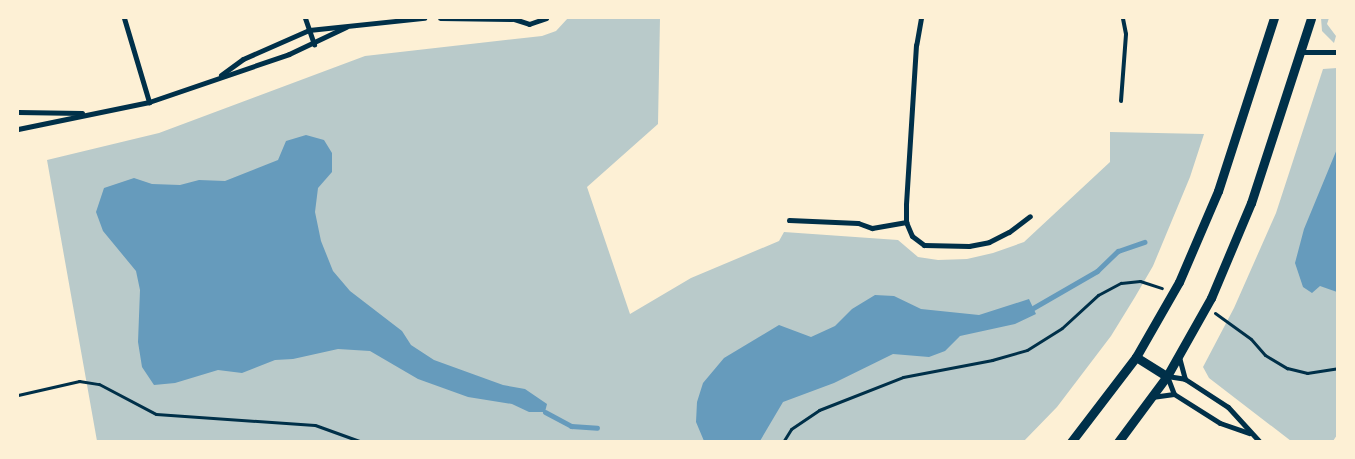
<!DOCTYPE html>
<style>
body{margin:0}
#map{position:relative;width:1355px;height:459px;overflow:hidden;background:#fdf0d5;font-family:"Roboto Serif",serif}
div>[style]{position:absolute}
.green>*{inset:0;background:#b9caca}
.water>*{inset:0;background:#669bbc}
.stream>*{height:5px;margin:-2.5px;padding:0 2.5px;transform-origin:2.5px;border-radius:2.5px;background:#669bbc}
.path>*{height:3px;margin:-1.5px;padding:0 1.5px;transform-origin:1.5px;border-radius:1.5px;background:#003049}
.service>*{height:4px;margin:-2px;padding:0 2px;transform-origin:2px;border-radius:2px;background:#003049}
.minor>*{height:5px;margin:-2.5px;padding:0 2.5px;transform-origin:2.5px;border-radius:2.5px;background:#003049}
.tertiary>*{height:9px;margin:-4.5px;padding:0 4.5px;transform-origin:4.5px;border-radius:4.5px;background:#003049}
span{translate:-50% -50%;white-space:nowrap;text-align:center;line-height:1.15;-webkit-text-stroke:5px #fdf0d5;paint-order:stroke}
.frame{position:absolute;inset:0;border:19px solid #fdf0d5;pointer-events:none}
</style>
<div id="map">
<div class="green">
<div style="clip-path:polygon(568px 18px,660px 18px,658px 124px,587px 187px,630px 314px,691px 278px,779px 241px,784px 232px,898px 240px,918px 257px,938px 260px,967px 259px,993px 253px,1024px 242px,1110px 162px,1110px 132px,1204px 134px,1190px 177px,1153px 266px,1135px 297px,1111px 336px,1057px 407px,1023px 442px,97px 441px,47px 160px,159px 133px,365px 56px,542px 36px,556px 31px)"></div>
<div style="clip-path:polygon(1321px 18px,1329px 18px,1327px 24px,1336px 36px,1334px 43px,1322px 31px)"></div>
<div style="clip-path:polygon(1337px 68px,1337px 435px,1333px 441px,1291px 441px,1209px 378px,1203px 367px,1234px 308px,1276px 213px,1323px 69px)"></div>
</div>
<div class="water">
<div style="clip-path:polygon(306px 135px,324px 140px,332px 153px,332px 172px,318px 188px,315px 212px,321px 241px,333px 271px,350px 291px,402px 331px,411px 345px,434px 360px,503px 385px,525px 389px,547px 404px,545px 412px,529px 412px,512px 404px,468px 397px,418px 379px,370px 351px,338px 349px,293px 359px,275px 360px,242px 373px,218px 370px,175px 383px,154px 385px,142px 367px,138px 342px,140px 290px,136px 271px,103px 231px,96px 212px,104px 188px,134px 178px,152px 184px,180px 185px,199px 180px,225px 181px,278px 160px,286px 141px)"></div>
<div style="clip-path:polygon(1337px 149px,1337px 292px,1320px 286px,1312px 293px,1303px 287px,1295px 263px,1304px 229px)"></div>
<div style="clip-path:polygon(875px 295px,894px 296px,921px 309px,979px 315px,1029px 299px,1036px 314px,1015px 324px,960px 336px,945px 351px,929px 357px,893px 354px,834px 383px,783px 402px,760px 441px,704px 441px,696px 422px,697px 402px,703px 383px,724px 358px,779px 325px,811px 337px,835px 326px,852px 309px)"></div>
</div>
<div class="stream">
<div style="left:1033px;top:308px;width:74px;rotate:-30deg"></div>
<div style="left:1097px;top:271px;width:29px;rotate:-44deg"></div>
<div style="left:1118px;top:251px;width:28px;rotate:-19deg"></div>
<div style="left:545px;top:412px;width:30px;rotate:28deg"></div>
<div style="left:571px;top:426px;width:26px;rotate:4deg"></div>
</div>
<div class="path">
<div style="left:1215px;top:313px;width:44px;rotate:35.8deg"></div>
<div style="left:1251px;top:339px;width:21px;rotate:49deg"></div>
<div style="left:1265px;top:355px;width:26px;rotate:31deg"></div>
<div style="left:1287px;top:368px;width:21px;rotate:14deg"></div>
<div style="left:1307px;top:373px;width:31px;rotate:-9deg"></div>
<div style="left:18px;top:395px;width:63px;rotate:-12.9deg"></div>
<div style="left:79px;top:381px;width:20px;rotate:9deg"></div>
<div style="left:99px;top:384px;width:64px;rotate:27.8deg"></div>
<div style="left:156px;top:414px;width:159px;rotate:4deg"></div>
<div style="left:315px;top:425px;width:50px;rotate:19.9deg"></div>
<div style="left:783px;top:442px;width:15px;rotate:-58deg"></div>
<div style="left:791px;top:429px;width:34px;rotate:-34deg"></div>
<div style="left:819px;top:410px;width:90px;rotate:-21.4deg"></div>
<div style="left:903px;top:377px;width:91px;rotate:-10.8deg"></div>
<div style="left:992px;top:360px;width:36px;rotate:-16deg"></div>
<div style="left:1027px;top:350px;width:41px;rotate:-32.2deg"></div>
<div style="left:1062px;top:328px;width:49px;rotate:-42.5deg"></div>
<div style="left:1098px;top:295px;width:26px;rotate:-28deg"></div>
<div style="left:1121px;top:283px;width:19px;rotate:-6deg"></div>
<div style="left:1140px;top:281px;width:23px;rotate:18deg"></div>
</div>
<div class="service">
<div style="left:1121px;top:101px;width:67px;rotate:-85.7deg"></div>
<div style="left:1126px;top:34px;width:16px;rotate:-101deg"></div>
</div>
<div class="minor">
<div style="left:124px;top:18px;width:88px;rotate:73.4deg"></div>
<div style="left:305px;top:18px;width:28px;rotate:71deg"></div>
<div style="left:440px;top:18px;width:72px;rotate:0.8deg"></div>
<div style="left:511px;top:18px;width:19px;rotate:18deg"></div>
<div style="left:529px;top:24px;width:18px;rotate:-19deg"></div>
<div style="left:921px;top:18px;width:27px;rotate:100deg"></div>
<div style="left:916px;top:45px;width:160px;rotate:93.6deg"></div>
<div style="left:906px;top:205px;width:17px;rotate:90deg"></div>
<div style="left:906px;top:222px;width:15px;rotate:67deg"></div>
<div style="left:912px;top:236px;width:15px;rotate:37deg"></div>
<div style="left:924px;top:245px;width:45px;rotate:1.3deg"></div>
<div style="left:969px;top:246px;width:20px;rotate:-11deg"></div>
<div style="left:989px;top:242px;width:22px;rotate:-27deg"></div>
<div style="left:1009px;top:232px;width:26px;rotate:-37deg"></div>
<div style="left:1300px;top:52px;width:38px"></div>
<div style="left:221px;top:75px;width:27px;rotate:-36deg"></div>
<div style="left:243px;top:59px;width:72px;rotate:-23.7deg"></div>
<div style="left:309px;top:30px;width:116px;rotate:-6deg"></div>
<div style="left:18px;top:112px;width:64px;rotate:0.9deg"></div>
<div style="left:18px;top:129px;width:134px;rotate:-11.6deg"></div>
<div style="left:149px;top:102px;width:148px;rotate:-18.9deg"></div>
<div style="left:289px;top:54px;width:63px;rotate:-25.3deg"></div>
<div style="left:789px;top:220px;width:69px;rotate:2.5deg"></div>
<div style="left:858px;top:223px;width:15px;rotate:20deg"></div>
<div style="left:872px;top:228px;width:35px;rotate:-10deg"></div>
<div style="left:1179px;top:357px;width:23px;rotate:75deg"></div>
<div style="left:1167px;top:376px;width:18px;rotate:9deg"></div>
<div style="left:1185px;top:379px;width:51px;rotate:33.1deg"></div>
<div style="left:1228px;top:407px;width:47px;rotate:47.6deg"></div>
<div style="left:1167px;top:376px;width:19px;rotate:69deg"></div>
<div style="left:1174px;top:394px;width:54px;rotate:32.2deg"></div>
<div style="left:1220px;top:423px;width:31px;rotate:19deg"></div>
<div style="left:1152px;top:397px;width:22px;rotate:-8deg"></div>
</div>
<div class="tertiary">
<div style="left:1136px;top:357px;width:36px;rotate:32deg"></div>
<div style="left:1071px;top:442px;width:107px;rotate:-52.6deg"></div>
<div style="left:1136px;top:357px;width:86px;rotate:-60.2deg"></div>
<div style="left:1179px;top:282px;width:99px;rotate:-66.8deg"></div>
<div style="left:1218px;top:191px;width:182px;rotate:-72.1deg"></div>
<div style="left:1118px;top:442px;width:82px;rotate:-53.4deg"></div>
<div style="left:1167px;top:376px;width:90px;rotate:-60.6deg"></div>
<div style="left:1211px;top:298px;width:103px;rotate:-67.2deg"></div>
<div style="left:1251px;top:203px;width:194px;rotate:-72deg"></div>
</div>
<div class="frame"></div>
</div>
